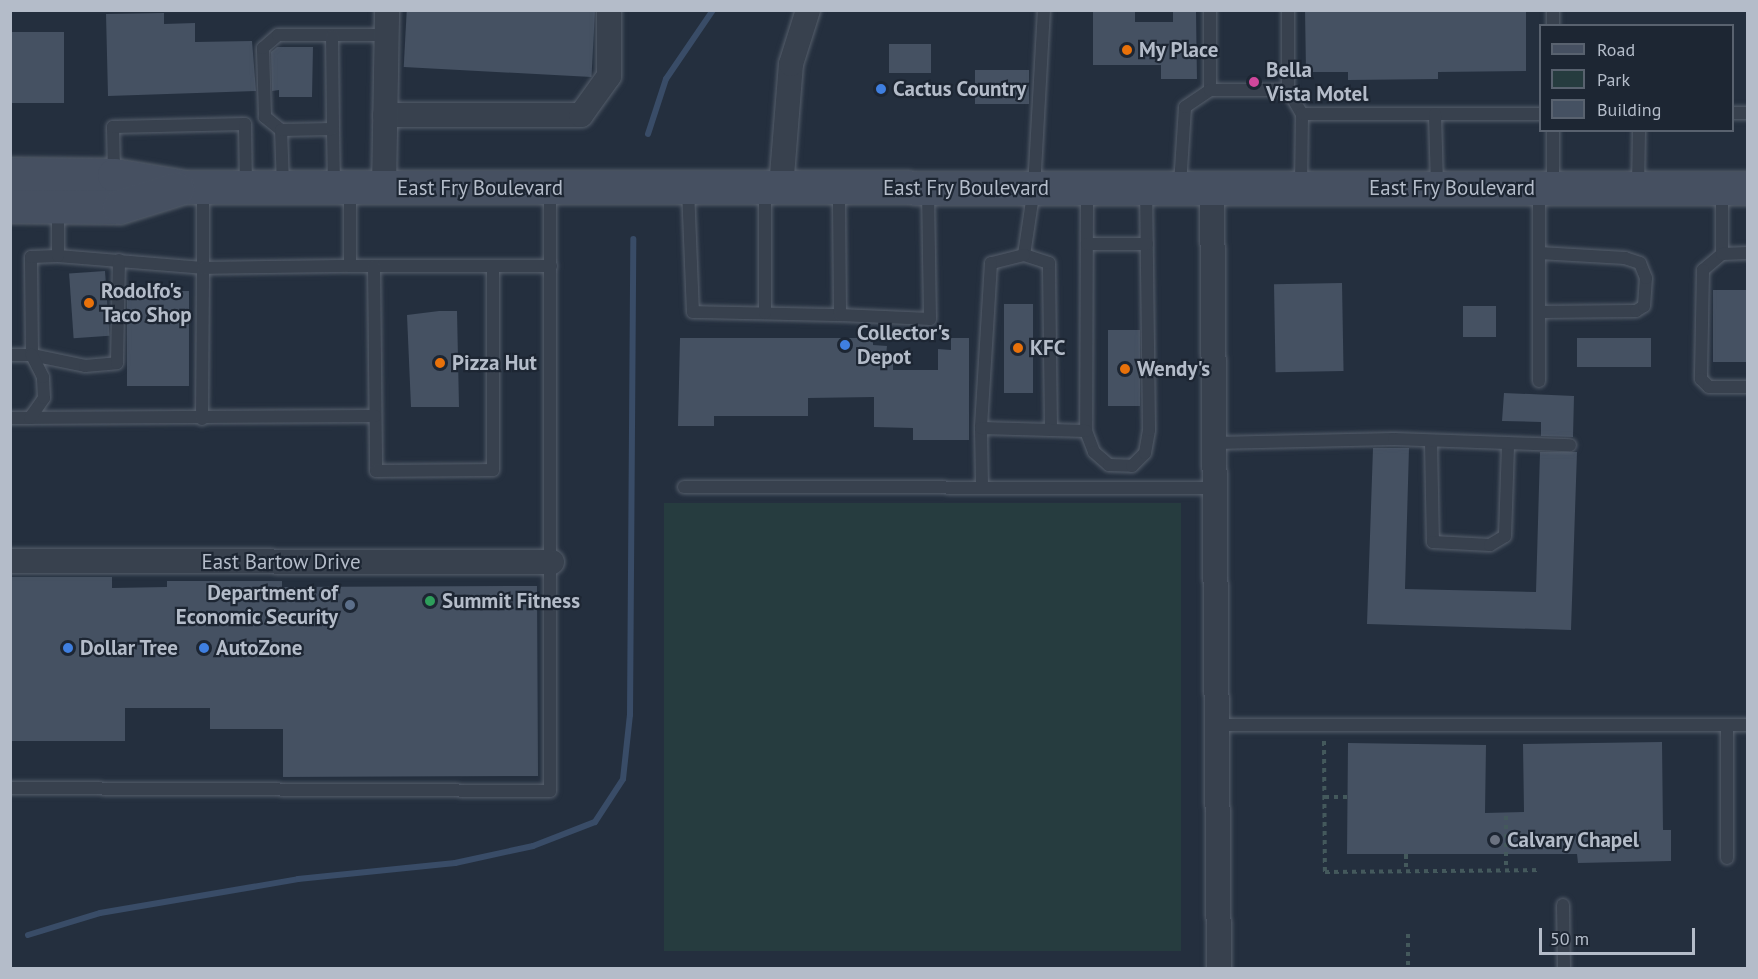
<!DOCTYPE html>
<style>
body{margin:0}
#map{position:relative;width:1758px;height:979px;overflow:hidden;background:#242f3e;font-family:"PT Sans",sans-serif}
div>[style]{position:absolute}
.green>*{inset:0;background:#263c3f;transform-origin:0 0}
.stream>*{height:6px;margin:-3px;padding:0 3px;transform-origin:3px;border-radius:3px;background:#394c67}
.building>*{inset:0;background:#455162;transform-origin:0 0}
.path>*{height:4px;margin-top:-2px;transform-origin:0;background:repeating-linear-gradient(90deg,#44595c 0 4.5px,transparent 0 9px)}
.roads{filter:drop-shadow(0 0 2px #565f6c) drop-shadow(0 0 2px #565f6c)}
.lane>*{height:12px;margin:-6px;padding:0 6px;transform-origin:6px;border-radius:6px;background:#38414e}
.street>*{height:24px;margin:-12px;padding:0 12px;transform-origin:12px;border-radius:12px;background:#38414e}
.secondary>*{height:33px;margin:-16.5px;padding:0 16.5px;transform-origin:16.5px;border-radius:16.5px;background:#465061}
.dots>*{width:16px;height:16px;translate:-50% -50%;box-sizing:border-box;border:3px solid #1d2633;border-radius:50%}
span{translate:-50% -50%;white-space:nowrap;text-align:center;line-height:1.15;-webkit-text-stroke:4.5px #1d2633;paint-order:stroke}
.poi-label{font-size:21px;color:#b4bcc9;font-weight:700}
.left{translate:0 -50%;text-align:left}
.right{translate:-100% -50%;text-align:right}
.street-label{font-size:21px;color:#b4bcc9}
.frame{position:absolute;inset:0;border:12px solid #b4bcc9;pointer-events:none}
.legend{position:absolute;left:1539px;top:24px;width:195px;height:108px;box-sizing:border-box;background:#1d2633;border:2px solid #59626f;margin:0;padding:8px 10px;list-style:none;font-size:18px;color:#b4bcc9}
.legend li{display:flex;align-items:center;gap:12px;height:30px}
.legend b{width:30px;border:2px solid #59626f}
.scale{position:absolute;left:1539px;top:928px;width:156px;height:27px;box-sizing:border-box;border:3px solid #b4bcc9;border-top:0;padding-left:8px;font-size:18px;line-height:21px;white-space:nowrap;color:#b4bcc9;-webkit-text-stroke:4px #1d2633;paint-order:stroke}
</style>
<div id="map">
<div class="green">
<div style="left:664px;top:503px;width:517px;height:448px"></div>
</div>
<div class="stream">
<div style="left:648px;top:134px;width:58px;rotate:-71.9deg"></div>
<div style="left:666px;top:79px;width:83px;rotate:-55.7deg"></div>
<div style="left:28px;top:935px;width:75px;rotate:-17deg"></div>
<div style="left:100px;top:913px;width:201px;rotate:-9.7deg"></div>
<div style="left:298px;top:879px;width:158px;rotate:-5.8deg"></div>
<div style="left:455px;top:863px;width:80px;rotate:-12.3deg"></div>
<div style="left:533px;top:846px;width:66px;rotate:-21.2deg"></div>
<div style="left:595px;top:822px;width:51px;rotate:-56.9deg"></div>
<div style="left:623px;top:779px;width:64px;rotate:-83.8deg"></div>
<div style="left:630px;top:715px;width:476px;rotate:-89.6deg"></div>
</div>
<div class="building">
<div style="left:595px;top:10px;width:67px;height:188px;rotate:93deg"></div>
<div style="clip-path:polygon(1093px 10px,1135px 10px,1135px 22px,1173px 22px,1173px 10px,1196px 10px,1197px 79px,1161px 79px,1161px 65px,1093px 65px)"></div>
<div style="clip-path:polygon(1305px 10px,1526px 10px,1526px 71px,1438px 72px,1438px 79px,1348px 80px,1348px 72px,1306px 72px)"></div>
<div style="clip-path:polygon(164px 13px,164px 24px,195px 23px,195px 42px,252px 41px,256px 91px,108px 96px,106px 14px)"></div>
<div style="left:10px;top:32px;width:54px;height:71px"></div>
<div style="left:889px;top:44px;width:42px;height:29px"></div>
<div style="clip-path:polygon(277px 47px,313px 47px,312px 97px,279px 97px,279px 90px,272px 91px,271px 52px)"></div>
<div style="left:1029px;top:70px;width:34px;height:54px;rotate:90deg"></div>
<div style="left:105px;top:271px;width:65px;height:36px;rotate:86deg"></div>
<div style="left:1342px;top:283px;width:88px;height:68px;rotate:89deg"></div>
<div style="left:1748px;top:290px;width:72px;height:35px;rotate:90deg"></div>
<div style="left:127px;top:291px;width:62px;height:95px"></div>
<div style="left:1004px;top:304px;width:29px;height:89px"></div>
<div style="left:1463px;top:306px;width:33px;height:31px"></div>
<div style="clip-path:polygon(439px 311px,457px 311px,459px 407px,411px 407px,407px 315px)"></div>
<div style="left:1140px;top:330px;width:76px;height:32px;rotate:90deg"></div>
<div style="clip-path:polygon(680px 338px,873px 338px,873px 345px,887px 346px,886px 355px,893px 355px,893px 370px,938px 370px,938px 349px,951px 350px,951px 338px,969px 338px,969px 440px,913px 440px,913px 428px,874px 427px,874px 397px,808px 398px,808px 416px,714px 416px,714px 426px,678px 426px)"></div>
<div style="left:1577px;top:338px;width:74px;height:29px"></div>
<div style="clip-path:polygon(1504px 393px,1574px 396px,1573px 437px,1541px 436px,1541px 422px,1502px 421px)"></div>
<div style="clip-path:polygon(1373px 448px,1409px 448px,1405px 589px,1536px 592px,1540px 452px,1577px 452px,1571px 630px,1367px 624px)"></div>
<div style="clip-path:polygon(10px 577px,112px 577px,112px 588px,167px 587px,167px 581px,282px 581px,282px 587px,537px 586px,538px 776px,283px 777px,283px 729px,210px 729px,210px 708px,125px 708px,125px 741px,10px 741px)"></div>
<div style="clip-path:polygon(1662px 742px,1663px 830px,1671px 830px,1671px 861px,1578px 863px,1577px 854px,1347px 854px,1348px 743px,1486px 745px,1485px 813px,1524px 812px,1523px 744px)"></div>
</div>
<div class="path">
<div style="left:1324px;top:741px;width:131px;rotate:89.6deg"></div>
<div style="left:1325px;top:872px;width:216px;rotate:-0.5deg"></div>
<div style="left:1325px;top:797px;width:22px"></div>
<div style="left:1506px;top:816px;width:54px;rotate:90deg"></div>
<div style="left:1406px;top:854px;width:17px;rotate:90deg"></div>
<div style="left:1408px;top:934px;width:34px;rotate:90deg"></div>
</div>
<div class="roads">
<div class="lane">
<div style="left:1288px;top:10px;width:80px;rotate:90deg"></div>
<div style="left:1288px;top:90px;width:28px;rotate:60deg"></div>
<div style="left:1302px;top:114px;width:72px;rotate:90.8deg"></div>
<div style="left:1553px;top:10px;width:16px;rotate:90deg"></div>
<div style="left:1210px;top:90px;width:80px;rotate:-90deg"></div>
<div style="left:1732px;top:113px;width:16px"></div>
<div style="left:1302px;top:114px;width:238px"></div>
<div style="left:1435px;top:114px;width:73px;rotate:88.4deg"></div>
<div style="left:333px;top:129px;width:56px;rotate:89deg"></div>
<div style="left:281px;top:130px;width:21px;rotate:-141deg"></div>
<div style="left:265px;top:117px;width:69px;rotate:-91.7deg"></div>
<div style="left:263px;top:48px;width:20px;rotate:-41deg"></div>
<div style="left:278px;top:35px;width:109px"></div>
<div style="left:1553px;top:130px;width:57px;rotate:90deg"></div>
<div style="left:114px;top:174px;width:47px;rotate:-91.2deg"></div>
<div style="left:113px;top:127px;width:132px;rotate:-1.3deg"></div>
<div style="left:245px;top:124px;width:61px;rotate:89.1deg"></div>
<div style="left:1180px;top:185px;width:78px;rotate:-86.3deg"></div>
<div style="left:1185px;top:107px;width:30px;rotate:-34deg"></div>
<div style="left:1210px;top:90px;width:78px"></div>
<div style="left:283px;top:186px;width:56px;rotate:-92deg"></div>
<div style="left:281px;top:130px;width:52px;rotate:-1.1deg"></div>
<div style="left:333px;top:129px;width:93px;rotate:-90.6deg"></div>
<div style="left:1638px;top:187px;width:57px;rotate:-89deg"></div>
<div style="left:688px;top:189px;width:123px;rotate:87.7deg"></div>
<div style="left:693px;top:312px;width:147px;rotate:1.2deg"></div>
<div style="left:840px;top:315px;width:126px;rotate:-90.5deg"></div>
<div style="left:765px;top:189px;width:124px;rotate:90deg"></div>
<div style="left:1087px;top:189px;width:242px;rotate:90.2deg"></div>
<div style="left:1086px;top:431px;width:22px;rotate:69deg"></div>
<div style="left:1094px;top:452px;width:20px;rotate:41deg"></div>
<div style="left:1109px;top:465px;width:23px;rotate:2deg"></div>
<div style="left:1132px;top:466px;width:18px;rotate:-45deg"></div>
<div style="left:1145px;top:453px;width:23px;rotate:-80deg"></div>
<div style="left:1149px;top:430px;width:242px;rotate:-90.7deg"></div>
<div style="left:1722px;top:189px;width:65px;rotate:90deg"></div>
<div style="left:1722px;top:254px;width:25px;rotate:140deg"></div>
<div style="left:1703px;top:270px;width:109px;rotate:91.1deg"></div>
<div style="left:1701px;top:379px;width:11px;rotate:45deg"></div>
<div style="left:1709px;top:387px;width:39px"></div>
<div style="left:1087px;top:244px;width:60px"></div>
<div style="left:1722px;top:254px;width:26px;rotate:-2deg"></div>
<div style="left:1024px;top:255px;width:68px;rotate:-81.5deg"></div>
<div style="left:1034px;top:188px;width:178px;rotate:-86.8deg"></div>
<div style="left:58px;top:256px;width:145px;rotate:4.7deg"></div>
<div style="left:203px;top:268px;width:81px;rotate:-90deg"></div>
<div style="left:350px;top:266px;width:201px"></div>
<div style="left:374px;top:266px;width:205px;rotate:89.4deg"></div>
<div style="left:376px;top:471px;width:117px;rotate:-0.5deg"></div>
<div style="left:493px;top:470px;width:204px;rotate:-90deg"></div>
<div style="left:1539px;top:312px;width:97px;rotate:-0.6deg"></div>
<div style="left:1636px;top:311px;width:9px;rotate:-32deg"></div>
<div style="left:1644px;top:306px;width:28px;rotate:-86deg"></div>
<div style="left:1646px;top:278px;width:16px;rotate:-112deg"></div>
<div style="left:1640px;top:263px;width:16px;rotate:-162deg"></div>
<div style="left:1625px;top:258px;width:86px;rotate:-176.7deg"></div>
<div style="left:840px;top:315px;width:90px;rotate:2.5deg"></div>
<div style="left:930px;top:319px;width:130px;rotate:-90.9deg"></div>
<div style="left:10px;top:355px;width:22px"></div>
<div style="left:32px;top:355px;width:98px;rotate:-90.6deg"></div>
<div style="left:31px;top:257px;width:27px;rotate:-2deg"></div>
<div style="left:58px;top:256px;width:49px;rotate:-90deg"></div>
<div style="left:32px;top:355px;width:54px;rotate:11.7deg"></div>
<div style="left:85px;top:366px;width:32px;rotate:-5deg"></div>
<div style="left:117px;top:363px;width:103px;rotate:-88.9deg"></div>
<div style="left:1539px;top:381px;width:192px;rotate:-90deg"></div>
<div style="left:10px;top:418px;width:365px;rotate:-0.3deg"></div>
<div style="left:30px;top:418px;width:24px;rotate:-55deg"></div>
<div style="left:44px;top:398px;width:21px;rotate:-93deg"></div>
<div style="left:43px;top:377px;width:25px;rotate:-117deg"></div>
<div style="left:202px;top:419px;width:151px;rotate:-89.6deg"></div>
<div style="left:203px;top:268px;width:147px;rotate:-0.8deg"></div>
<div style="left:350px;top:266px;width:77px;rotate:-90deg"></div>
<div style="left:981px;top:428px;width:60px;rotate:89deg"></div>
<div style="left:1051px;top:430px;width:167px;rotate:-90.7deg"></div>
<div style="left:1049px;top:263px;width:26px;rotate:-162deg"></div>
<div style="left:1024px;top:255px;width:34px;rotate:166deg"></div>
<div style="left:991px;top:263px;width:165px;rotate:93.5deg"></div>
<div style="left:981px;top:428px;width:105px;rotate:1.6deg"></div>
<div style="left:1431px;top:442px;width:100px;rotate:88.9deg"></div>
<div style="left:1433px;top:542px;width:57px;rotate:3deg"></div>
<div style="left:1490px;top:545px;width:17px;rotate:-31deg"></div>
<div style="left:1505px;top:536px;width:92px;rotate:-88.1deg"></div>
<div style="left:1215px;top:443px;width:179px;rotate:-1.3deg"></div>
<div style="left:1394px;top:439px;width:176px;rotate:2deg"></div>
<div style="left:684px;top:487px;width:531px;rotate:0.11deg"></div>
<div style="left:1217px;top:725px;width:531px"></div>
<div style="left:10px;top:788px;width:540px;rotate:0.32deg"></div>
<div style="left:550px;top:791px;width:602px;rotate:-90deg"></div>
<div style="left:1727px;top:858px;width:133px;rotate:-90deg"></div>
<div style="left:1563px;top:905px;width:63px;rotate:89.1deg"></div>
</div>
<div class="street">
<div style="left:385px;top:115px;width:196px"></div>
<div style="left:581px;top:115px;width:48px;rotate:-54.3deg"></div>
<div style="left:609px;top:76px;width:66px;rotate:-90deg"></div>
<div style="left:384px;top:188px;width:178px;rotate:-89deg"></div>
<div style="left:781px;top:188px;width:124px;rotate:-85.4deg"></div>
<div style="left:791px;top:64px;width:57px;rotate:-72.5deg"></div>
<div style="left:1212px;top:188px;width:780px;rotate:89.49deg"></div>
<div style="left:10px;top:561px;width:542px;rotate:0.11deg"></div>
</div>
<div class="secondary">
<div style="left:10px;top:174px;width:104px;rotate:0.6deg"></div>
<div style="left:114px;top:175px;width:72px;rotate:9.6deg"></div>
<div style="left:185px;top:187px;width:1563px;rotate:0.04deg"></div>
<div style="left:10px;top:206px;width:109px;rotate:0.5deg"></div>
<div style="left:119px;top:207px;width:61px;rotate:-17.2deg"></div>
</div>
</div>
<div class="dots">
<div style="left:1127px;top:50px;background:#e8710a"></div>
<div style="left:1254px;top:82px;background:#d1479c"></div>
<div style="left:881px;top:89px;background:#3f7fe0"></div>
<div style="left:89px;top:303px;background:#e8710a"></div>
<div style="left:845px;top:345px;background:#3f7fe0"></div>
<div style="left:1018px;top:348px;background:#e8710a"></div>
<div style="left:440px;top:363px;background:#e8710a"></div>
<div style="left:1125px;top:369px;background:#e8710a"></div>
<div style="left:430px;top:601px;background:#2e9e5b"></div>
<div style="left:350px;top:605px;background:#5c6f8a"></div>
<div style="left:68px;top:648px;background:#3f7fe0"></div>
<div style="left:204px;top:648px;background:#3f7fe0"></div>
<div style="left:1495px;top:840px;background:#6b7280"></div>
</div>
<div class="poi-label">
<span class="left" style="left:1139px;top:50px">My Place</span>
<span class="left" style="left:1266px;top:82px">Bella<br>Vista Motel</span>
<span class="left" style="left:893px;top:89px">Cactus Country</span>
<span class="left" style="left:101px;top:303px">Rodolfo's<br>Taco Shop</span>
<span class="left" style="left:857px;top:345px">Collector's<br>Depot</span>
<span class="left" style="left:1030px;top:348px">KFC</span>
<span class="left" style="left:452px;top:363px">Pizza Hut</span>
<span class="left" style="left:1137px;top:369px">Wendy's</span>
<span class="right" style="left:338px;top:605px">Department of<br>Economic Security</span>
<span class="left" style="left:442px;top:601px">Summit Fitness</span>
<span class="left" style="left:80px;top:648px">Dollar Tree</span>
<span class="left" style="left:216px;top:648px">AutoZone</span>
<span class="left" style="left:1507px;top:840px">Calvary Chapel</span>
</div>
<div class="street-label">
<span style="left:480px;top:188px">East Fry Boulevard</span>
<span style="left:966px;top:188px">East Fry Boulevard</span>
<span style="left:1452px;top:188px">East Fry Boulevard</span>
<span style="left:281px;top:562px">East Bartow Drive</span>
</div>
<div class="frame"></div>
<ul class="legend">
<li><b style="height:8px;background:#465061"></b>Road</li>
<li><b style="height:16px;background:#263c3f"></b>Park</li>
<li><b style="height:16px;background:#455162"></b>Building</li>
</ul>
<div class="scale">50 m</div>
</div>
